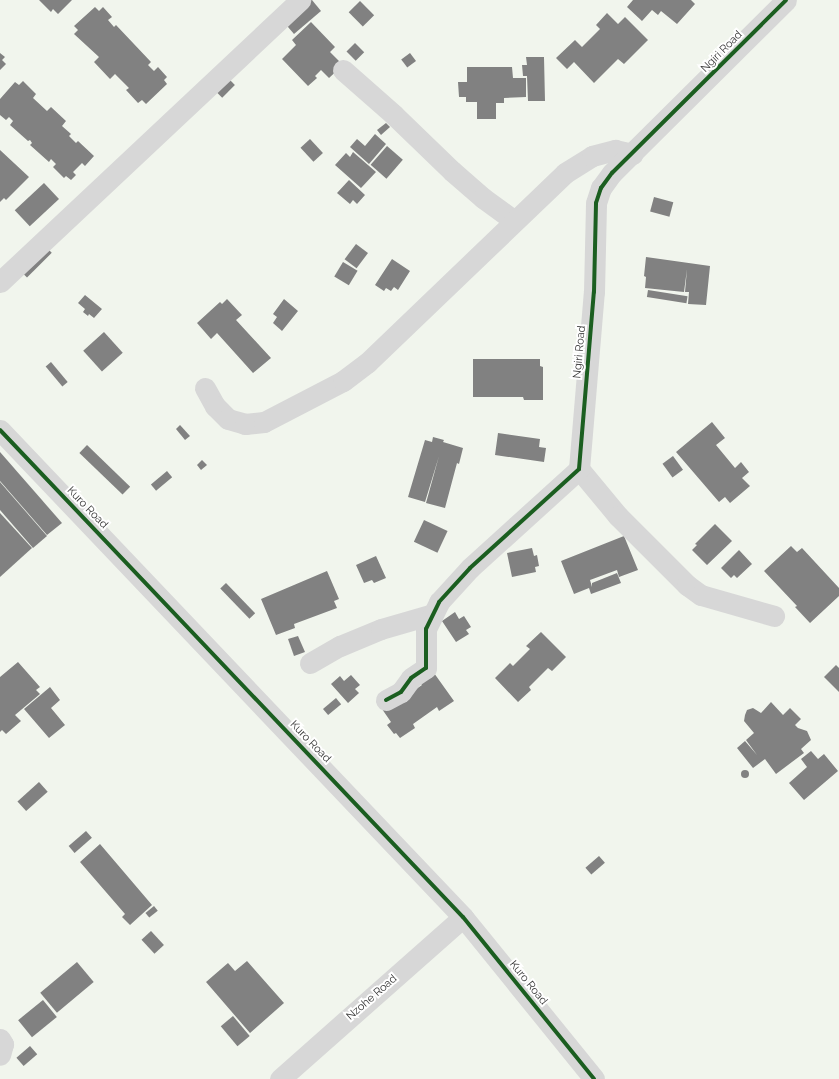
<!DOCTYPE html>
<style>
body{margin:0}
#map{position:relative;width:839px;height:1079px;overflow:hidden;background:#fff;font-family:Raleway,sans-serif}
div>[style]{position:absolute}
.green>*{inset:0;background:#f1f5ed;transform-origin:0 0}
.building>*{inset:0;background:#818181;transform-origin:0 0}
.round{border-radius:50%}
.minor>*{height:21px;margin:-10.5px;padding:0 10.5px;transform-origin:10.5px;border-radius:10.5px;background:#d7d7d7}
.cycleway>*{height:4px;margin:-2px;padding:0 2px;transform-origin:2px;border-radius:2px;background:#1b5e20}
span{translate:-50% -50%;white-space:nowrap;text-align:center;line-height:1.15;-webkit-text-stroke:4px #fff;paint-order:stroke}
.street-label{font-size:11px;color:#333}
</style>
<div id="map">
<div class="green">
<div style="left:0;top:0;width:839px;height:1079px"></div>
</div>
<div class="building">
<div style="clip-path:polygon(39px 0,72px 0,58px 14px,53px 9px,51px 12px)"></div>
<div style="clip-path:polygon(305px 0,312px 0,321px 11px,294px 34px,282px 20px)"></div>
<div style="clip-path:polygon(633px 0,691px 0,695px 4px,677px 24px,661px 11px,658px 15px,652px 10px,642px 21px,627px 7px)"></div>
<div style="left:360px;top:1px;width:20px;height:16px;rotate:45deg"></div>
<div style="clip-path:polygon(95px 7px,99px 11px,103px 7px,112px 17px,108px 20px,114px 27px,116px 25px,151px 62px,148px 65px,154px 71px,158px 67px,167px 77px,164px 80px,167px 84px,146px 104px,142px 100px,138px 103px,126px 90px,129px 88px,115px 74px,110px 79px,94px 62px,99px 57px,74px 34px,78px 30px,74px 26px)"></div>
<div style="clip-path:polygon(607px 13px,618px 24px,625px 17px,648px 40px,624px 64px,618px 59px,594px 83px,574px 62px,567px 69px,556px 58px,575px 40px,582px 47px,600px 29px,596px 25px)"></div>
<div style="clip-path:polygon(311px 22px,335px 47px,330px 52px,343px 65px,329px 78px,321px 70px,315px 76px,317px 78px,308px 86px,282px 59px,296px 45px,292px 40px)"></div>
<div style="left:355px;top:43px;width:13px;height:12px;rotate:45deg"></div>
<div style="clip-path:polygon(0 53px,5px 57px,2px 60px,6px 64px,0 70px)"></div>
<div style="left:410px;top:53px;width:10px;height:11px;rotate:53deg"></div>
<div style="clip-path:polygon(526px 57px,544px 57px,545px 101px,528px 101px,527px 76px,523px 76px,522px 65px,527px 65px)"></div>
<div style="clip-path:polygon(467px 67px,512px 67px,513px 78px,526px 78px,526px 97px,504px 98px,504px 103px,496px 103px,496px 119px,477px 119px,477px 102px,466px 102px,466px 97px,459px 97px,458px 82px,467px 82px)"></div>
<div style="left:225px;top:75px;width:14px;height:18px;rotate:45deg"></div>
<div style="clip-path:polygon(23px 81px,36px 94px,33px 98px,47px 111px,51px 107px,66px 121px,62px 126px,71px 134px,69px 136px,76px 143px,78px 141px,94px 156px,85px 166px,82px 163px,73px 172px,76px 175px,71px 180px,66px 176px,64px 178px,53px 167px,56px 164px,51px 159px,49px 162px,30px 145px,32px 143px,30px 140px,28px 141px,10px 125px,13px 121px,9px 117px,6px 120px,0 115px,0 99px,15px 82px,19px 85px)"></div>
<div style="clip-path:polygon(386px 123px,390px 127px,381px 135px,377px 130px)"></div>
<div style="clip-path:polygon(375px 134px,386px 144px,369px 164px,350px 147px,357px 139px,365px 146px)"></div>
<div style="left:310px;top:139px;width:19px;height:13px;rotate:47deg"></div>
<div style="left:387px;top:146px;width:21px;height:25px;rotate:41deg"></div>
<div style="clip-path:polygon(0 150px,29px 177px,6px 200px,4px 198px,0 202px)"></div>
<div style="clip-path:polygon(353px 152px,376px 172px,361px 188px,335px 165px,346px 153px,350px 157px)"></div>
<div style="clip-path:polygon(349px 180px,365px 195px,357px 204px,353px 200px,350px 204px,337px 193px)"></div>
<div style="left:44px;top:183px;width:22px;height:40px;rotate:47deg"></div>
<div style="left:654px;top:197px;width:20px;height:15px;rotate:15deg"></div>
<div style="left:356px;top:244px;width:15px;height:19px;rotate:37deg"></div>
<div style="left:44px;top:245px;width:11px;height:35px;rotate:45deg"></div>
<div style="clip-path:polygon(646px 257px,710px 266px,706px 305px,688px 304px,689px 292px,685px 292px,687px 269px,684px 292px,645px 288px,646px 277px,644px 276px)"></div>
<div style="clip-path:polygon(392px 259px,410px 271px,398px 290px,394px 287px,391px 291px,386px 288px,384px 291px,375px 285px)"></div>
<div style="left:343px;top:262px;width:17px;height:17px;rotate:31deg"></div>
<div style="left:648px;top:290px;width:40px;height:7px;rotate:9deg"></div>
<div style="clip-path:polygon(85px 295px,102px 309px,94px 318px,89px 314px,88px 316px,83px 312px,85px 309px,78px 303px)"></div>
<div style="clip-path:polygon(227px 299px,242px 315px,236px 320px,271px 358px,253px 373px,217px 333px,211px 339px,197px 323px,220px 302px,222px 304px)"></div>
<div style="clip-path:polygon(284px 299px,298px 311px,282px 331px,273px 323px,277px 317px,273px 314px)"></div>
<div style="left:104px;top:332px;width:28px;height:28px;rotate:48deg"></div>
<div style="clip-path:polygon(473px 359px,540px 359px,540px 366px,543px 367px,543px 400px,524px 400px,523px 397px,473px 397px)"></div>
<div style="left:51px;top:362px;width:26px;height:7px;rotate:50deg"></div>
<div style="clip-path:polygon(712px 422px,725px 438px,716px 445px,735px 468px,741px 462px,749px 472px,742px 478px,750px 486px,730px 503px,725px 497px,719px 502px,676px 452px)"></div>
<div style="clip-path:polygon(180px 425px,190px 436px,185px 440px,176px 429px)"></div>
<div style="clip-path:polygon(498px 433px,540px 439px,539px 447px,546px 448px,544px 462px,495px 455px)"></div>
<div style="clip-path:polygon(433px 437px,444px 440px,443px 442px,463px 448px,459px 464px,457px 463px,445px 508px,426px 503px,439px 456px,425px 502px,408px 497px,425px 440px,432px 442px)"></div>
<div style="left:87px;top:445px;width:60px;height:11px;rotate:44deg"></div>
<div style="clip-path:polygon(0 452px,62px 523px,47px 535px,0 481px)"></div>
<div style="left:673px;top:456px;width:17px;height:13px;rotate:54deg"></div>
<div style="clip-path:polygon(202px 460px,207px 465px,201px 470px,197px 465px)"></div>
<div style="left:167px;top:471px;width:8px;height:21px;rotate:50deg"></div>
<div style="clip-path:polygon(0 482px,47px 536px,33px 548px,0 510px)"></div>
<div style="clip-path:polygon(0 513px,32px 548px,0 577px)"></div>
<div style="left:424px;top:520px;width:26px;height:24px;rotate:25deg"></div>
<div style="clip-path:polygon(715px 524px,732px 541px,707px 565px,692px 550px,697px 545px,695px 544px)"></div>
<div style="clip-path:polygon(624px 536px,638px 570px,619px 577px,617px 570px,590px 580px,592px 587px,592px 583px,617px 573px,621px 583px,591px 594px,589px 588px,574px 594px,561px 561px)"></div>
<div style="clip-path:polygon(791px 546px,797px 552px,802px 548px,839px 588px,839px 596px,810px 623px,795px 607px,797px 606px,764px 571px)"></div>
<div style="clip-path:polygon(532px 548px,534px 556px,537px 555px,539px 566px,535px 567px,536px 572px,512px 577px,507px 553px)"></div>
<div style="clip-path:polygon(739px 550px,752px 564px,737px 578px,734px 575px,731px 578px,721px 568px)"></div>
<div style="clip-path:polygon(376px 556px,386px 578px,374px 583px,372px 580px,364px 583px,356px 565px)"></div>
<div style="clip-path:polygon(327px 571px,339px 599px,334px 601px,337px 608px,294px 624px,295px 628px,276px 635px,261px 599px)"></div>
<div style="left:226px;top:583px;width:42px;height:8px;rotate:46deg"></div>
<div style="clip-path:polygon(455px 612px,459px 619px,464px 616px,471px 627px,466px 630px,469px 634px,456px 642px,442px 621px)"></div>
<div style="clip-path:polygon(541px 632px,566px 657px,552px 671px,548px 668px,529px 687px,531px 690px,518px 702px,495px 678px,510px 663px,513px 666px,530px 649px,526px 646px)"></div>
<div style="clip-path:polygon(298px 636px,305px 652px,294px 656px,288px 639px)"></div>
<div style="clip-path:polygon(18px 662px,40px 687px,36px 690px,40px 694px,15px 715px,21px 721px,6px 734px,2px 730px,0 732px,0 677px)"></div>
<div style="clip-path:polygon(836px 665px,839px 668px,839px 692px,824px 677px)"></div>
<div style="clip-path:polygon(434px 673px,454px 701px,439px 711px,437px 707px,413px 724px,415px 728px,400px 738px,396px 733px,394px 734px,387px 725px,391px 722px,382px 709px,399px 701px,422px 685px,420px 683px)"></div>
<div style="clip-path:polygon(351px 675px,360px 685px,355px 689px,359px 693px,348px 703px,331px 684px,340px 676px,344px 681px)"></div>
<div style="clip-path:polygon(50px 687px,60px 700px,51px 708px,65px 725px,49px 738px,24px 709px)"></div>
<div style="left:336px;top:698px;width:8px;height:17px;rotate:50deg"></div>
<div style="clip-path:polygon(771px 702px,783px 715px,790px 708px,801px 719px,795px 725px,798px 728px,807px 731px,811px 740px,801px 749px,804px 753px,776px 774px,765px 759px,753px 768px,737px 748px,745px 741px,757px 755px,746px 740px,754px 733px,744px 721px,745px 715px,747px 710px,753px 708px,761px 713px)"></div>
<div style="clip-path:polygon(811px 751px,818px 759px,824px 754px,838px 771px,804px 800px,789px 783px,807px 767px,801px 759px)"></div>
<div class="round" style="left:741px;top:770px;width:8px;height:8px"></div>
<div style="left:39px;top:782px;width:13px;height:29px;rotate:48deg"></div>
<div style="left:86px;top:831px;width:9px;height:23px;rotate:49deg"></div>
<div style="clip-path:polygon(100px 844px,152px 905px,130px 925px,122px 917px,125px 914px,80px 862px)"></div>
<div style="left:599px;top:856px;width:9px;height:18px;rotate:49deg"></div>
<div style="left:154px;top:906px;width:6px;height:11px;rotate:51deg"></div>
<div style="left:151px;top:931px;width:19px;height:13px;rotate:47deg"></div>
<div style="clip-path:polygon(247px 961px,284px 1003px,250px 1033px,206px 982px,228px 963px,235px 971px)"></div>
<div style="left:77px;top:962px;width:26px;height:48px;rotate:50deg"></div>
<div style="left:43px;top:1000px;width:22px;height:32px;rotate:51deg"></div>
<div style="left:233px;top:1016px;width:26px;height:16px;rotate:50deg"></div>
<div style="left:30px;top:1046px;width:11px;height:18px;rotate:49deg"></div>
</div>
<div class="minor">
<div style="left:343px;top:70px;width:68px;rotate:41.4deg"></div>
<div style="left:394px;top:115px;width:81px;rotate:44deg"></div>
<div style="left:452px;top:171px;width:41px;rotate:41.1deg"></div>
<div style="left:483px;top:198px;width:39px;rotate:36deg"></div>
<div style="left:0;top:282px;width:412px;rotate:-43.2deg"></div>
<div style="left:205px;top:388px;width:21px;rotate:61deg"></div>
<div style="left:215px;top:406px;width:18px;rotate:45deg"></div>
<div style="left:228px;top:419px;width:18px;rotate:16deg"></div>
<div style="left:245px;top:424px;width:19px;rotate:-6deg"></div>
<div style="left:264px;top:422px;width:89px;rotate:-27.4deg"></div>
<div style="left:343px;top:381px;width:30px;rotate:-37deg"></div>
<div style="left:367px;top:363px;width:274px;rotate:-43.8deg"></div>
<div style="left:565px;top:173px;width:32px;rotate:-32deg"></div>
<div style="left:592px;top:156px;width:24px;rotate:-15deg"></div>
<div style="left:615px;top:150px;width:18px;rotate:13deg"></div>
<div style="left:0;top:430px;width:672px;rotate:46.45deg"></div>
<div style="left:463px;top:917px;width:208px;rotate:51deg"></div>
<div style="left:579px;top:469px;width:61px;rotate:50.3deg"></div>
<div style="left:618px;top:516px;width:98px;rotate:45deg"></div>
<div style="left:687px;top:585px;width:17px;rotate:36deg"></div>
<div style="left:701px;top:595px;width:76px;rotate:16deg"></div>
<div style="left:310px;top:663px;width:34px;rotate:-30deg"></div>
<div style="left:340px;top:646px;width:44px;rotate:-22.5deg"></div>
<div style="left:381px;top:629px;width:54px;rotate:-16.1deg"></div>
<div style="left:386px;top:700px;width:17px;rotate:-28deg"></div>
<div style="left:401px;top:692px;width:17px;rotate:-54deg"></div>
<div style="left:411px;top:678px;width:18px;rotate:-34deg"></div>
<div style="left:426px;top:668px;width:39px;rotate:-90deg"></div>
<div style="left:426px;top:629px;width:30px;rotate:-64deg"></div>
<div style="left:439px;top:602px;width:46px;rotate:-47.6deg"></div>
<div style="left:470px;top:568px;width:147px;rotate:-42.2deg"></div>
<div style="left:579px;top:469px;width:178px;rotate:-85.2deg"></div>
<div style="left:594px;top:292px;width:89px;rotate:-88.7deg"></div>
<div style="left:596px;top:203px;width:16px;rotate:-72deg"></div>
<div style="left:601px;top:188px;width:19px;rotate:-54deg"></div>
<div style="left:612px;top:173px;width:245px;rotate:-44.8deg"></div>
<div style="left:0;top:1039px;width:6px;rotate:59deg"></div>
<div style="left:3px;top:1044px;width:11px;rotate:105deg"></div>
<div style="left:280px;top:1079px;width:244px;rotate:-41.5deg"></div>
</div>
<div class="cycleway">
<div style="left:0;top:430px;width:672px;rotate:46.45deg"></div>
<div style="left:463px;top:917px;width:208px;rotate:51deg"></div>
<div style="left:386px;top:700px;width:17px;rotate:-28deg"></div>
<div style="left:401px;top:692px;width:17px;rotate:-54deg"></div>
<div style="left:411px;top:678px;width:18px;rotate:-34deg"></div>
<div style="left:426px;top:668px;width:39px;rotate:-90deg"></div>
<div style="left:426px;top:629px;width:30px;rotate:-64deg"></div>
<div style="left:439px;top:602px;width:46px;rotate:-47.6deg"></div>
<div style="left:470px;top:568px;width:147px;rotate:-42.2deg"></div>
<div style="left:579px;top:469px;width:178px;rotate:-85.2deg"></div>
<div style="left:594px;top:292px;width:89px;rotate:-88.7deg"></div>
<div style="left:596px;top:203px;width:16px;rotate:-72deg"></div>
<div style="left:601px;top:188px;width:19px;rotate:-54deg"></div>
<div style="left:612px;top:173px;width:245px;rotate:-44.8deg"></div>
</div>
<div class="street-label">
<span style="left:722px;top:52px;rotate:-45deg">Ngiri Road</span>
<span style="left:580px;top:352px;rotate:-85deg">Ngiri Road</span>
<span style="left:87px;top:508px;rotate:46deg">Kuro Road</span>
<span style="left:310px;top:742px;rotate:46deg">Kuro Road</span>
<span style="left:528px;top:983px;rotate:51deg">Kuro Road</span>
<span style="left:372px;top:998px;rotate:-41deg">Nzohe Road</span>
</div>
</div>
